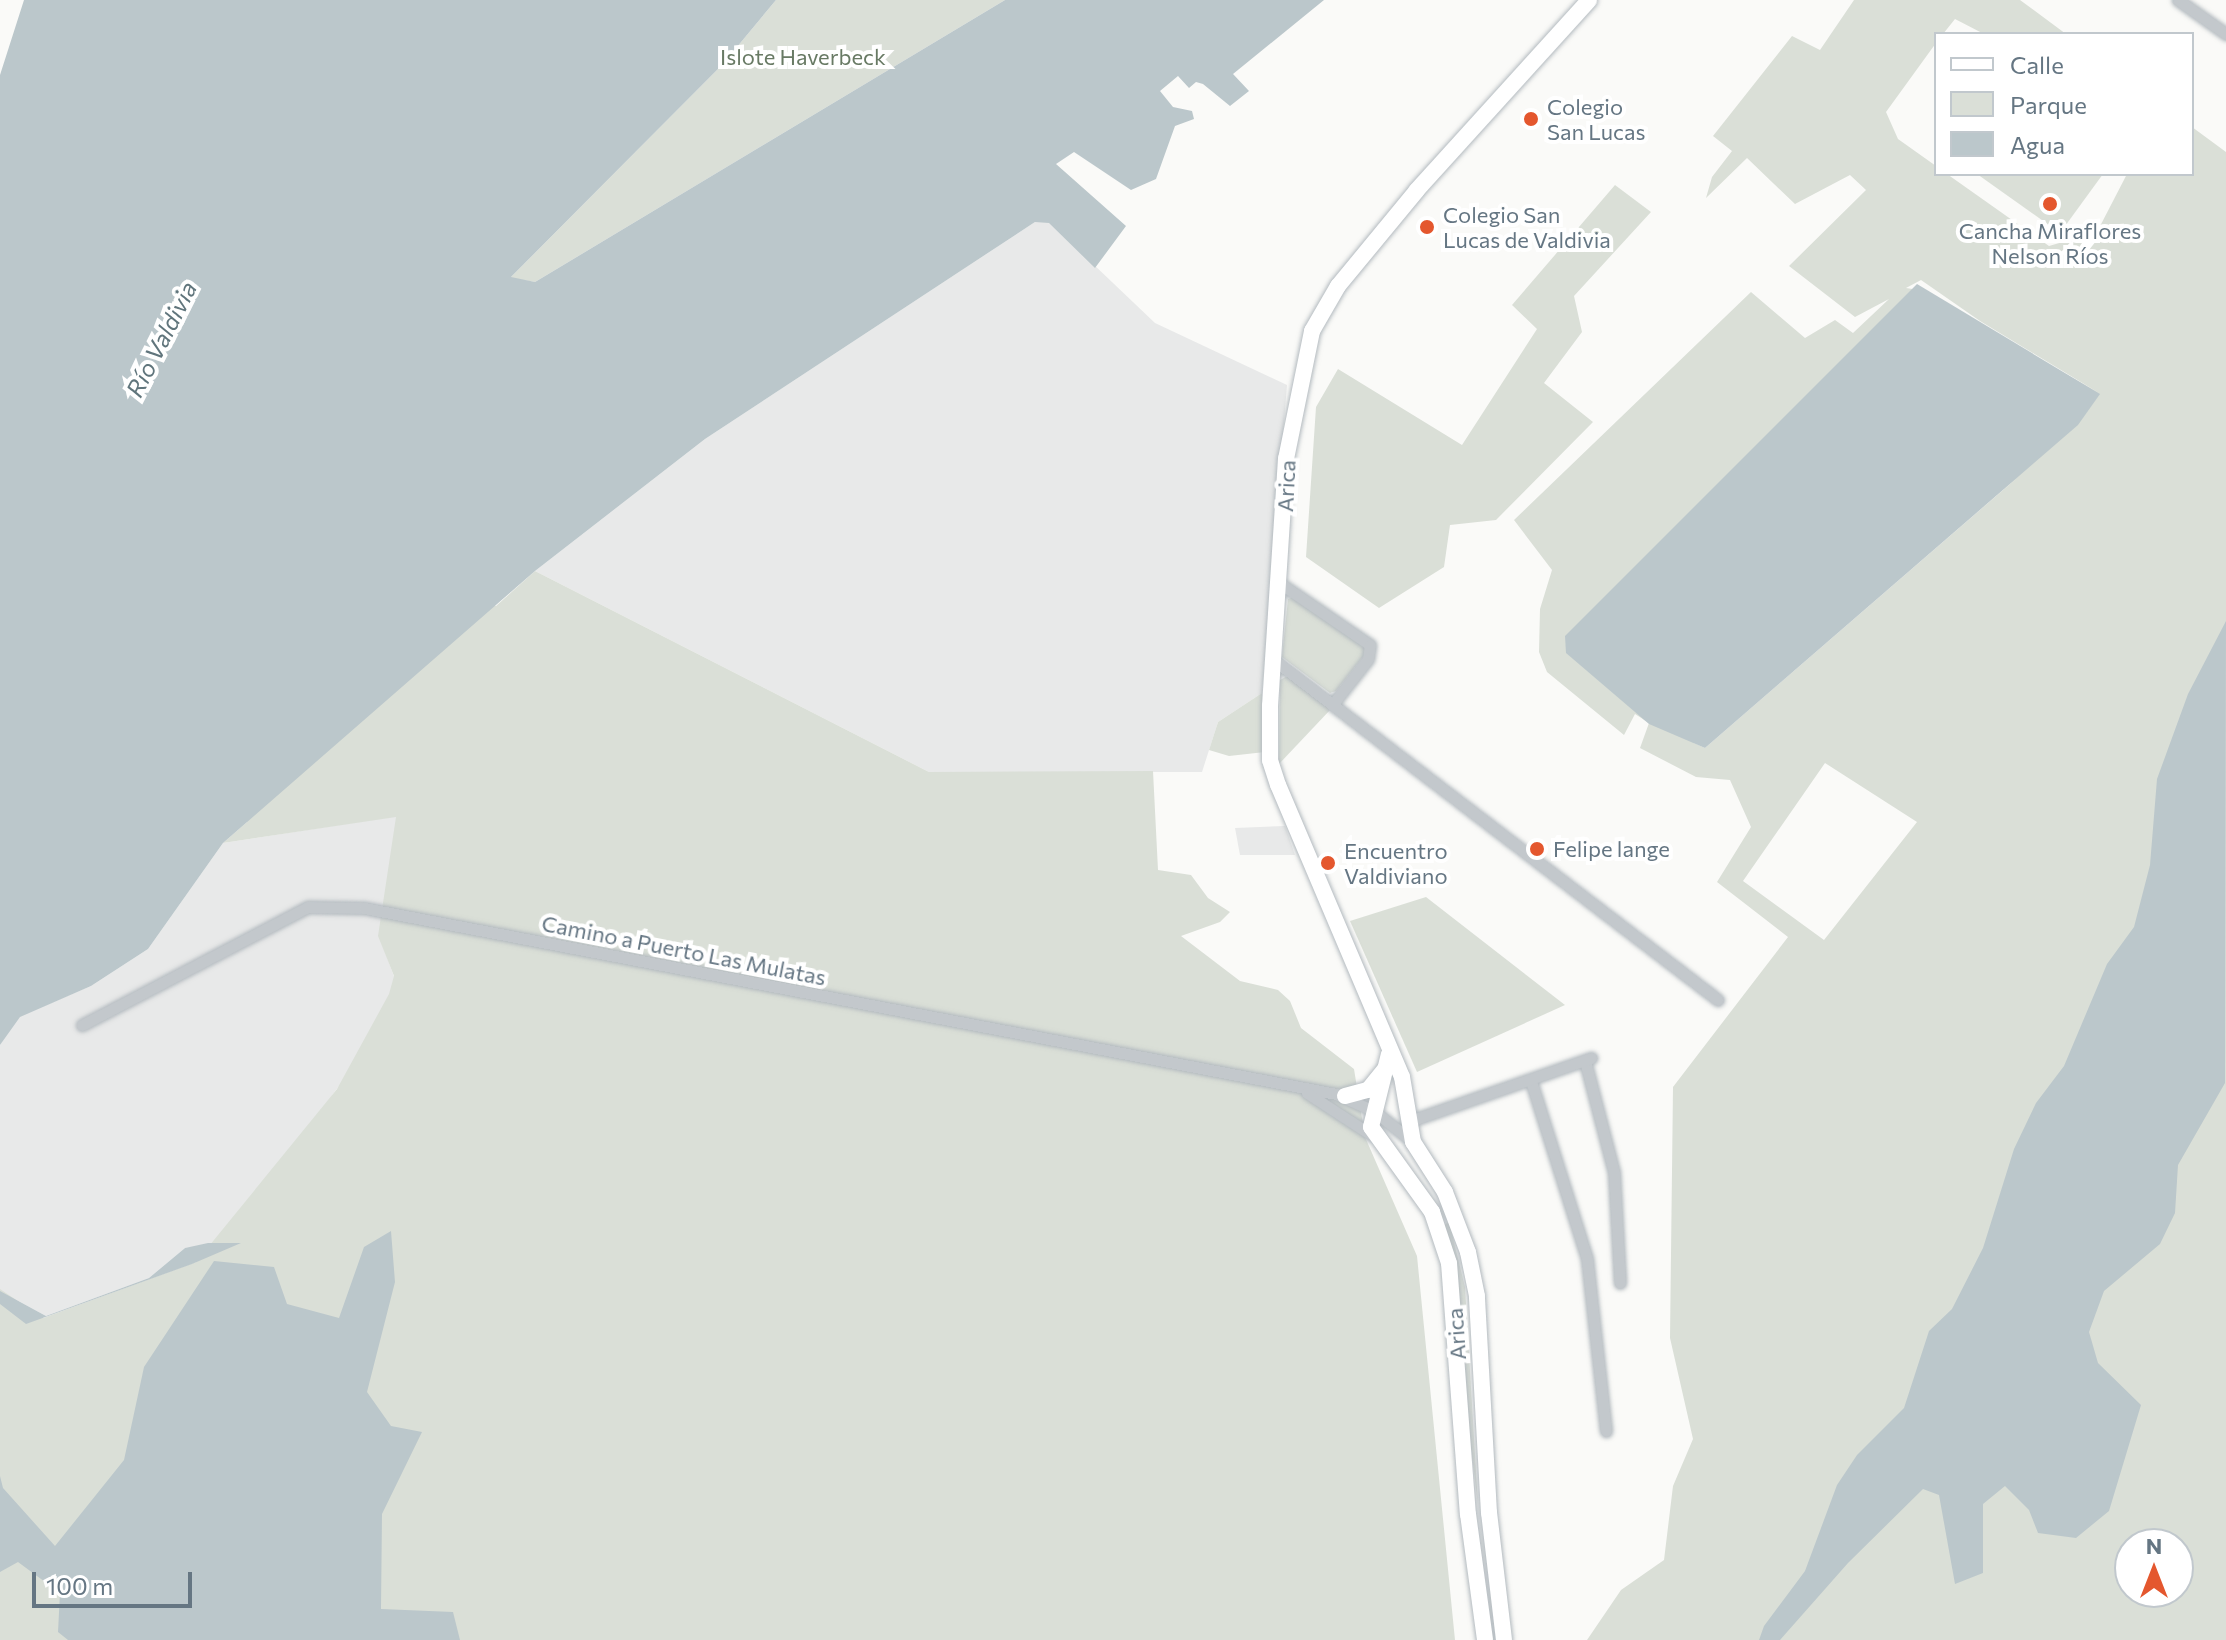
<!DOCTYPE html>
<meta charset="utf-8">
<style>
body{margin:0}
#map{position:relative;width:2226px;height:1640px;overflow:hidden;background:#fafaf8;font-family:Commissioner,sans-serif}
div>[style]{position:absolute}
.built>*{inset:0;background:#e8e9e9}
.green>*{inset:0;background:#dadfd7}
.water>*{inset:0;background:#bbc7cb}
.roads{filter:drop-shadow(0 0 2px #b3babf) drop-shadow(0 0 2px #b3babf)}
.street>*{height:11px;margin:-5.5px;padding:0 5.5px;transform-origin:5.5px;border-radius:5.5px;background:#c3c8cc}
.secondary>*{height:16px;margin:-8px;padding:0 8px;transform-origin:8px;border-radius:8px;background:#fff}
.dots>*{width:22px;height:22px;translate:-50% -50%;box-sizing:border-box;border:4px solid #fff;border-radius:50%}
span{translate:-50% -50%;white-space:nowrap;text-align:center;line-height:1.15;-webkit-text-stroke:8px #fff;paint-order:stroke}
.park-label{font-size:22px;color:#687a64}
.poi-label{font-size:22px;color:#657683}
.left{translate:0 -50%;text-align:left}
.street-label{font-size:22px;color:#657683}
.water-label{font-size:24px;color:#60757c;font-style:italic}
.legend{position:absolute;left:1934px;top:32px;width:260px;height:144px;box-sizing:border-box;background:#fff;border:2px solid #c1c8cd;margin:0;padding:10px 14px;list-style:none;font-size:24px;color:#657683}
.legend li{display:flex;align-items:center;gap:16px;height:40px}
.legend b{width:40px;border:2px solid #c1c8cd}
.north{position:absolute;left:2114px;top:1528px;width:80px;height:80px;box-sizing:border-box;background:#fff;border:2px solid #c1c8cd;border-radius:50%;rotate:0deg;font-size:22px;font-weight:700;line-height:32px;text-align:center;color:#657683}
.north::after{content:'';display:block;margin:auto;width:28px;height:36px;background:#e4572e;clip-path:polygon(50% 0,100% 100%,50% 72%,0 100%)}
.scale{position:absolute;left:32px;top:1572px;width:160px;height:36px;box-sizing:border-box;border:4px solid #657683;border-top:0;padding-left:10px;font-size:24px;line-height:28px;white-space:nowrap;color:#657683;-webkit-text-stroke:6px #fff;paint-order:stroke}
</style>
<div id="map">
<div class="built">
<div style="clip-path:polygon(1035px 222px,1049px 222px,1155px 323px,1287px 385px,1262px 693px,1218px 722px,1202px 772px,929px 772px,535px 571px,705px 439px)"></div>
<div style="clip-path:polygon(397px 816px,379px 936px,399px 990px,385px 1025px,333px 1094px,270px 1215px,241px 1243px,185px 1248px,149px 1278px,46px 1316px,0 1291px,0 1045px,9px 1028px,20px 1016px,91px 986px,148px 949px,223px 843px)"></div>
<div style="clip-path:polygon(1285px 826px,1295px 855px,1240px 855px,1235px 828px)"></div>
</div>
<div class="green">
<div style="clip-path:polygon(776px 0,1005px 0,535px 282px,510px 278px,722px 65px)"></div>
<div style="clip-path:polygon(evenodd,1854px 0,2020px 0,2066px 34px,1984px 34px,1955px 19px,1943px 34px,1936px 34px,1936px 43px,1886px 112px,1898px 139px,1936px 166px,1936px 174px,1947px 174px,2049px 246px,2097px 232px,2127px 174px,2192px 174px,2192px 127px,2226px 152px,2226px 1640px,1587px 1640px,1621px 1590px,1664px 1560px,1673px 1486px,1693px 1439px,1670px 1338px,1673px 1087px,1788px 937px,1717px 882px,1751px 827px,1730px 780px,1696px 777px,1640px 748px,1649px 723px,1635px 714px,1624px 735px,1547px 672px,1539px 652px,1540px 609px,1552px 570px,1514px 520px,1751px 292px,1805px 338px,1835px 320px,1853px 333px,1889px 299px,1855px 317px,1789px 266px,1866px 190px,1850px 175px,1795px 204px,1747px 158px,1706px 198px,1712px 177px,1732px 151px,1713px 136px,1792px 36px,1820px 50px,1854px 0,1921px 280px,1980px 321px,2099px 393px,1919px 290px,1906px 288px,1921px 280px,1854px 0,2017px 478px,1705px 748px,1694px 743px,2017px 478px,1854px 0,1825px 763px,1917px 822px,1824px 940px,1743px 881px,1825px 763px,1854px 0,2130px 1544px,2178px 1544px,2178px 1592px,2130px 1592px,2130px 1544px)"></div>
<div style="clip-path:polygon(1977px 174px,2103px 174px,2060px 233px)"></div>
<div style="clip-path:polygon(1615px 185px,1651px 212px,1574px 296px,1582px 332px,1544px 383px,1593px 422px,1496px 520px,1450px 525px,1444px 567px,1379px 608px,1306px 557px,1316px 407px,1338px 369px,1462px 445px,1537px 329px,1512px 305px)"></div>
<div style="clip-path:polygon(535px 571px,929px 772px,1153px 771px,1158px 870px,1191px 875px,1208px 898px,1230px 912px,1220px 922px,1181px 936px,1240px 981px,1278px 990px,1290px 1001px,1301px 1028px,1354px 1069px,1365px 1137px,1417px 1256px,1455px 1640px,0 1640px,0 1289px,43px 1318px,196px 1262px,337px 1089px,389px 994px,394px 976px,378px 936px,396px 817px,223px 843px,247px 822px,224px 815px,247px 773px,313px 717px,432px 638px,468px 606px,487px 602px,496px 606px)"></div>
<div style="clip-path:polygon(1294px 597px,1364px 643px,1365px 654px,1336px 691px,1330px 693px,1282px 657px,1288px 599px)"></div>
<div style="clip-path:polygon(1289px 675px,1331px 709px,1279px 764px,1280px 680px)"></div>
<div style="clip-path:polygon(1262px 693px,1265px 752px,1229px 756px,1209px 750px,1218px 722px)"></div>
<div style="clip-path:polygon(1426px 897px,1565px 1005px,1417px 1072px,1350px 921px)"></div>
<div style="clip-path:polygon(1449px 1222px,1465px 1287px,1478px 1505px,1444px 1225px)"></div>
</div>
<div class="water">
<div style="clip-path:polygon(24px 0,776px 0,722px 65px,511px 277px,535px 282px,1005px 0,1324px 0,1233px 74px,1249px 91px,1230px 106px,1203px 84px,1196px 82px,1189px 88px,1178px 76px,1160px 91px,1173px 107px,1192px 111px,1194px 119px,1175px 126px,1156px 179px,1131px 190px,1074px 152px,1056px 164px,1126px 226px,1095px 268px,1049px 223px,1035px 222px,705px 439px,535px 571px,223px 843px,148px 949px,91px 986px,20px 1017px,0 1045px,0 75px)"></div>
<div style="clip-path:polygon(1917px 284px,2100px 394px,2078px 425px,1705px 748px,1649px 724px,1566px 653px,1565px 636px)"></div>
<div style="clip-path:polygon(2226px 621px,2225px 1083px,2178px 1165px,2175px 1213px,2160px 1244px,2104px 1291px,2089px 1332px,2098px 1363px,2141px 1405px,2109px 1511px,2076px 1538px,2038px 1533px,2029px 1510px,2005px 1486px,1983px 1504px,1983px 1573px,1955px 1584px,1939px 1495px,1923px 1489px,1848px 1563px,1780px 1640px,1759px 1640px,1764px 1626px,1805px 1571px,1837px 1485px,1857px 1455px,1904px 1408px,1929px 1331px,1952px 1309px,1983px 1248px,2014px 1149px,2036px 1103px,2064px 1066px,2107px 964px,2134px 927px,2150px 865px,2157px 779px,2188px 694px)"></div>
<div style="clip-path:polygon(391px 1231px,395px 1282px,367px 1392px,391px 1426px,422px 1432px,382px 1514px,381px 1609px,453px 1612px,460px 1640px,68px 1640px,58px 1632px,60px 1593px,18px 1562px,0 1572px,0 1476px,3px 1488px,55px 1546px,124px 1460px,144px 1367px,214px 1261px,274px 1267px,287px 1304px,339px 1318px,364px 1247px)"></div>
<div style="clip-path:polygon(208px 1243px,241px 1243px,192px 1264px,26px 1324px,0 1304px,0 1291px,46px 1316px,149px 1278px,185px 1248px)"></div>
</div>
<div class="roads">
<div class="street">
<div style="left:2178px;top:0;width:59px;rotate:35.3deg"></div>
<div style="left:1281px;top:584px;width:108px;rotate:34.4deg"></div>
<div style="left:1370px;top:645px;width:14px;rotate:98deg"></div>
<div style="left:1368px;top:659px;width:57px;rotate:127.9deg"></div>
<div style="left:1274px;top:660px;width:559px;rotate:37.44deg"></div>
<div style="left:82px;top:1025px;width:255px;rotate:-27.6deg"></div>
<div style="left:308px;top:907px;width:56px;rotate:1deg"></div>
<div style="left:364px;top:908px;width:990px;rotate:10.83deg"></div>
<div style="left:1336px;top:1094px;width:42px;rotate:24.1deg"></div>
<div style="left:1374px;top:1111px;width:50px;rotate:38.5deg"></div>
<div style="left:1585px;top:1061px;width:115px;rotate:75.4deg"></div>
<div style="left:1614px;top:1172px;width:111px;rotate:86.9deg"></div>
<div style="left:1531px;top:1081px;width:187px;rotate:72.5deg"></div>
<div style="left:1587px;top:1259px;width:173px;rotate:83.7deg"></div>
<div style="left:1307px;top:1093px;width:79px;rotate:33.1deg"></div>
<div style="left:1410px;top:1121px;width:192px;rotate:-19.2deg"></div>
</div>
<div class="secondary">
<div style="left:1389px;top:1054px;width:75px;rotate:103.9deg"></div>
<div style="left:1371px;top:1127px;width:105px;rotate:54.3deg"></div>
<div style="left:1432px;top:1212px;width:54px;rotate:71.6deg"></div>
<div style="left:1449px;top:1263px;width:252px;rotate:85.7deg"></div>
<div style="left:1468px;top:1514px;width:127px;rotate:82.3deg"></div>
<div style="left:1345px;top:1096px;width:24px;rotate:-15deg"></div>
<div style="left:1368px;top:1090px;width:27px;rotate:-51deg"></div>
<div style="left:1504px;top:1640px;width:128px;rotate:-96.7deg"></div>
<div style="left:1489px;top:1513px;width:217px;rotate:-93.2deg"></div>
<div style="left:1477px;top:1296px;width:45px;rotate:-101.6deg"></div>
<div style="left:1468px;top:1252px;width:64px;rotate:-111deg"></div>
<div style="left:1445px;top:1192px;width:59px;rotate:-122.6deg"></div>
<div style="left:1413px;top:1142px;width:66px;rotate:-99.6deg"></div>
<div style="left:1402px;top:1077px;width:317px;rotate:-113deg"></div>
<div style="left:1278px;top:785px;width:26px;rotate:-108deg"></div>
<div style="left:1270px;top:760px;width:54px;rotate:-90deg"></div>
<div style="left:1270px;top:706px;width:248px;rotate:-86.3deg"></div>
<div style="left:1286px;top:459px;width:131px;rotate:-78.5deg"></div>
<div style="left:1312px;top:331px;width:52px;rotate:-60deg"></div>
<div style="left:1338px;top:286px;width:124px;rotate:-50.5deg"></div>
<div style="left:1417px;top:190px;width:256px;rotate:-47.8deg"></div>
</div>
</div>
<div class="dots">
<div style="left:1531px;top:119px;background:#e4572e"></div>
<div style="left:2050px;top:204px;background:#e4572e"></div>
<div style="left:1427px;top:227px;background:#e4572e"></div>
<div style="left:1537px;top:849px;background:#e4572e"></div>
<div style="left:1328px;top:863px;background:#e4572e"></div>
</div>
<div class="park-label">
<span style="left:803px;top:57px">Islote Haverbeck</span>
</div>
<div class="poi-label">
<span class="left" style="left:1547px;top:119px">Colegio<br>San Lucas</span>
<span class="left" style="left:1443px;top:227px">Colegio San<br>Lucas de Valdivia</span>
<span style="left:2050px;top:243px">Cancha Miraflores<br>Nelson Ríos</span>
<span class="left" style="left:1553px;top:849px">Felipe lange</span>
<span class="left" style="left:1344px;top:863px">Encuentro<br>Valdiviano</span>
</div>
<div class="street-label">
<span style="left:1286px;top:486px;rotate:-87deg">Arica</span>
<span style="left:684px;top:950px;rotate:11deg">Camino a Puerto Las Mulatas</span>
<span style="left:1456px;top:1334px;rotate:-94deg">Arica</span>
</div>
<div class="water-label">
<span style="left:161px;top:339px;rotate:-63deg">Río Valdivia</span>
</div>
<ul class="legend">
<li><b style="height:10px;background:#fff"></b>Calle</li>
<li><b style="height:22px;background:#dadfd7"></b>Parque</li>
<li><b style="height:22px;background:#bbc7cb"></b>Agua</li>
</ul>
<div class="north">N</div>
<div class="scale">100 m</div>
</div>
